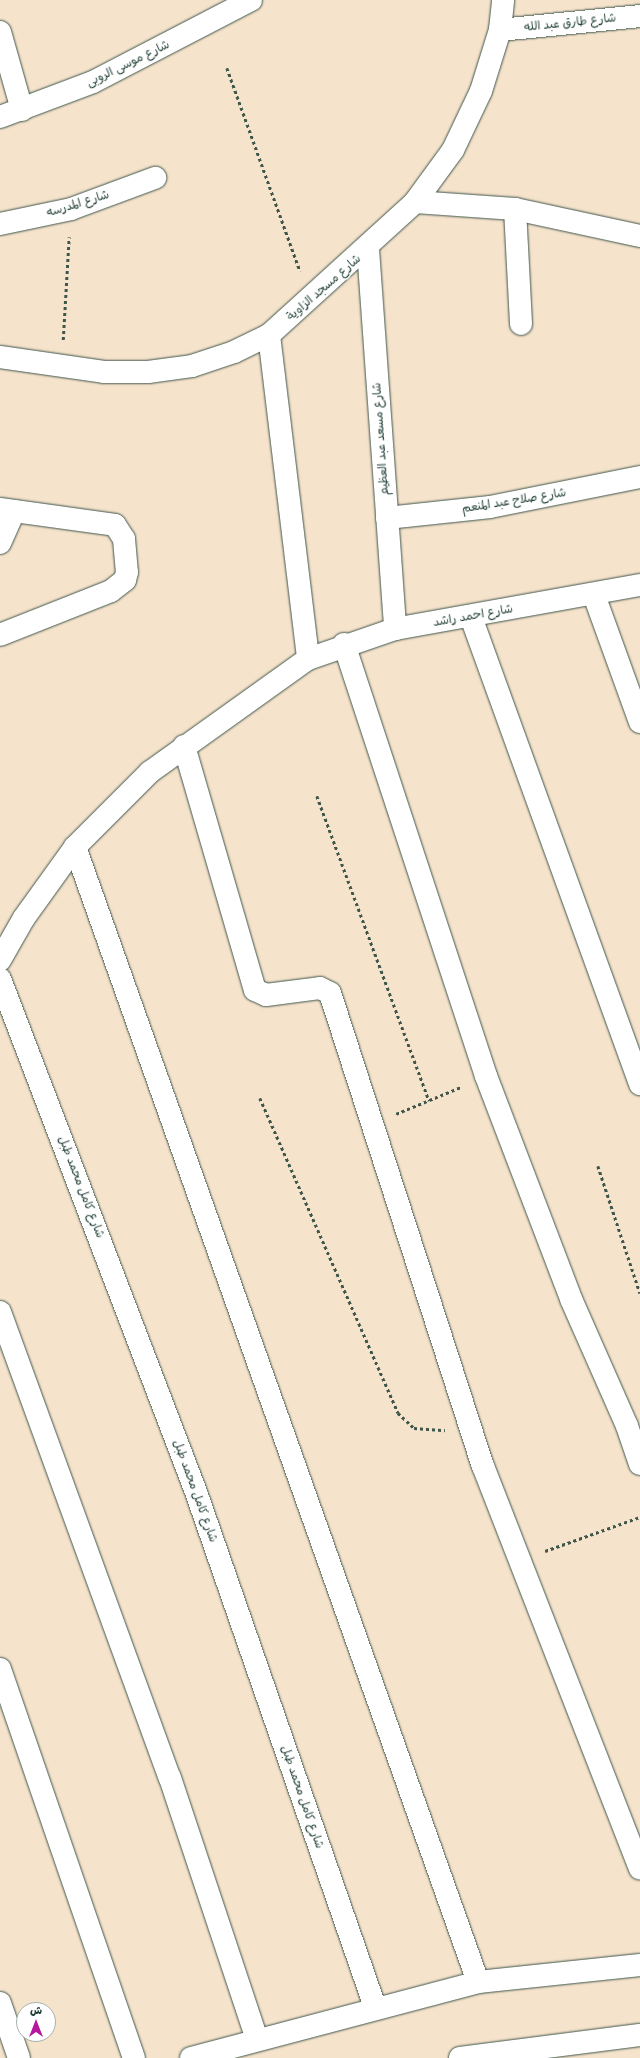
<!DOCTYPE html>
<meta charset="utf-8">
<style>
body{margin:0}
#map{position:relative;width:640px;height:2058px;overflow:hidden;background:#f6e3cc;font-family:Sriracha,"Playpen Sans Arabic",sans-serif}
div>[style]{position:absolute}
.path>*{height:2.5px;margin-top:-1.25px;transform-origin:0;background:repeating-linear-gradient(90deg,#3f564b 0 3px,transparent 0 6px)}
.roads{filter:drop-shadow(0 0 1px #3f564b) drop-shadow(0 0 1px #3f564b)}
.minor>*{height:22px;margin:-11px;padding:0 11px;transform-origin:11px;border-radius:11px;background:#fff}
span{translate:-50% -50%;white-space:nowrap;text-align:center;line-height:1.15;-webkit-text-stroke:3px #fff;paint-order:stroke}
.street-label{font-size:12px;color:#1f3d34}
.north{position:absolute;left:16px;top:2002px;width:40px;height:40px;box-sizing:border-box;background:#fff;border:1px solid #a5b1ae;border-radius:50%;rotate:0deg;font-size:11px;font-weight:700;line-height:16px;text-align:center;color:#1f3d34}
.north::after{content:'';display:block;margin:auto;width:14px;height:18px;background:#b5179e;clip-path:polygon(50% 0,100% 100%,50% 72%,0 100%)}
</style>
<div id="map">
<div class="path">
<div style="left:227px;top:68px;width:216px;rotate:70.2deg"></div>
<div style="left:63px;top:340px;width:103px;rotate:-86.7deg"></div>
<div style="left:317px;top:796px;width:325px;rotate:69.8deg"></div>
<div style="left:260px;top:1098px;width:344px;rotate:66.3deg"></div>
<div style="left:398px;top:1413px;width:22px;rotate:43deg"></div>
<div style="left:414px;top:1428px;width:31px;rotate:4deg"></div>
<div style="left:396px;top:1114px;width:70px;rotate:-22.6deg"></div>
<div style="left:598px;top:1166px;width:134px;rotate:71.7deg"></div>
<div style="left:545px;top:1551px;width:101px;rotate:-19.7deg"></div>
</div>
<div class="roads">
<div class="minor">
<div style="left:500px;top:30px;width:141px;rotate:-5.7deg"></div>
<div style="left:0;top:32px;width:81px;rotate:74.2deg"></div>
<div style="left:0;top:117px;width:99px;rotate:-20.6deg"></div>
<div style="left:93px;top:82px;width:178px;rotate:-27.4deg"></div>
<div style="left:415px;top:202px;width:100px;rotate:4deg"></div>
<div style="left:515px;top:209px;width:128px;rotate:12.2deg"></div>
<div style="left:515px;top:209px;width:115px;rotate:87deg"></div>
<div style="left:0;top:224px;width:73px;rotate:-11.9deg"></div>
<div style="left:71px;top:209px;width:90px;rotate:-20.3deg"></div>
<div style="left:368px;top:249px;width:381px;rotate:85.9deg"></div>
<div style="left:269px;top:335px;width:326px;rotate:83.1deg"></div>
<div style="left:0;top:357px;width:105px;rotate:8.2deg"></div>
<div style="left:104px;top:372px;width:44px"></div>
<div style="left:148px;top:372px;width:44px;rotate:-7.8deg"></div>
<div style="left:192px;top:366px;width:44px;rotate:-18.4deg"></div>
<div style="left:234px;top:352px;width:39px;rotate:-26deg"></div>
<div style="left:269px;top:335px;width:197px;rotate:-42.3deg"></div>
<div style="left:415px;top:202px;width:64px;rotate:-53.8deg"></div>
<div style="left:453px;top:150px;width:65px;rotate:-64.6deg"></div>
<div style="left:481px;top:91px;width:64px;rotate:-72.7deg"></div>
<div style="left:500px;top:30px;width:30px;rotate:-84deg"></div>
<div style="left:0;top:509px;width:116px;rotate:7.9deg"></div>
<div style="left:115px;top:525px;width:17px;rotate:57deg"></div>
<div style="left:124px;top:539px;width:33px;rotate:85deg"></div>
<div style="left:127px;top:572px;width:8px;rotate:104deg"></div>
<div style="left:125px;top:580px;width:18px;rotate:142deg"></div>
<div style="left:111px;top:591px;width:119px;rotate:158.4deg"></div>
<div style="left:387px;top:518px;width:104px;rotate:-6.1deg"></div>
<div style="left:490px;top:507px;width:153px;rotate:-11.3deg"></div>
<div style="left:0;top:543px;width:35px;rotate:-66deg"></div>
<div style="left:594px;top:595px;width:135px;rotate:70.1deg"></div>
<div style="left:471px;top:617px;width:497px;rotate:70.1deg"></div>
<div style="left:344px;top:644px;width:455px;rotate:71.8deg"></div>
<div style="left:486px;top:1076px;width:239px;rotate:69.1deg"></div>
<div style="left:571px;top:1299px;width:139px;rotate:66.2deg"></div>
<div style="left:627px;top:1426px;width:40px;rotate:71.1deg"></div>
<div style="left:184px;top:746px;width:254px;rotate:73.8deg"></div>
<div style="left:255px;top:990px;width:12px;rotate:24deg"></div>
<div style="left:266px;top:995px;width:54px;rotate:-7.4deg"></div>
<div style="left:320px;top:988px;width:11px;rotate:27deg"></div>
<div style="left:330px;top:993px;width:497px;rotate:72.1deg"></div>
<div style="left:483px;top:1466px;width:432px;rotate:68.7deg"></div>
<div style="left:75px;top:847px;width:1204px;rotate:70.45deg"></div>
<div style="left:0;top:960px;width:48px;rotate:-60.3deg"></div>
<div style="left:24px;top:918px;width:87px;rotate:-54.3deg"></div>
<div style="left:75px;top:847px;width:106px;rotate:-45deg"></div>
<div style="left:150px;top:772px;width:194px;rotate:-35.6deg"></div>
<div style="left:308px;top:659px;width:92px;rotate:-19deg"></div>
<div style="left:395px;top:629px;width:249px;rotate:-10.2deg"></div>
<div style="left:0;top:979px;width:549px;rotate:69.09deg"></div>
<div style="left:196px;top:1492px;width:545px;rotate:70.83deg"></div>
<div style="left:0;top:1312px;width:496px;rotate:70deg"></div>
<div style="left:170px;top:1778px;width:276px;rotate:71.6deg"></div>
<div style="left:0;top:1669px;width:411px;rotate:71deg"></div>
<div style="left:0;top:2003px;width:58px;rotate:70.9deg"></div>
<div style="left:191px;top:2058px;width:297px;rotate:-14.8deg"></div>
<div style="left:478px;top:1982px;width:163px;rotate:-6deg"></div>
<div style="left:460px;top:2058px;width:181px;rotate:-7.3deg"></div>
</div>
</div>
<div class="street-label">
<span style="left:570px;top:23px;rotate:-6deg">شارع طارق عبد الله</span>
<span style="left:128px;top:64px;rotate:-26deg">شارع موسى الروبى</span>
<span style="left:78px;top:204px;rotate:-17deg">شارع المدرسه</span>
<span style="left:324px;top:288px;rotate:-41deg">شارع مسجد الزاوية</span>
<span style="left:381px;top:439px;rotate:-94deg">شارع مسعد عبد العظيم</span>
<span style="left:514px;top:501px;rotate:-9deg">شارع صلاح عبد المنعم</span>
<span style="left:473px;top:616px;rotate:-10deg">شارع احمد راشد</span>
<span style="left:81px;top:1187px;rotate:69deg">شارع كامل محمد طبل</span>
<span style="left:195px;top:1491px;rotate:70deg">شارع كامل محمد طبل</span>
<span style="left:302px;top:1797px;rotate:71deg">شارع كامل محمد طبل</span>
</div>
<div class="north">ش</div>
</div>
